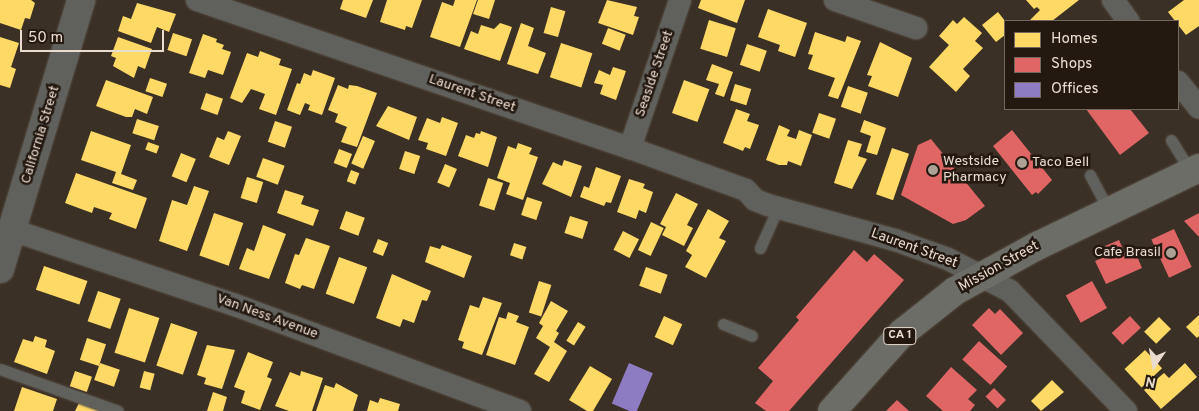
<!DOCTYPE html>
<style>
body{margin:0}
#map{position:relative;width:1199px;height:411px;overflow:hidden;background:#3b3025;font-family:Overpass,sans-serif}
div>[style]{position:absolute}
.homes>*{inset:0;background:#ffd966;transform-origin:0 0}
.shops>*{inset:0;background:#e06666;transform-origin:0 0}
.offices>*{inset:0;background:#8e7cc3;transform-origin:0 0}
.roads{filter:drop-shadow(0 0 1px #554c42) drop-shadow(0 0 1px #554c42)}
.service>*{height:11px;margin:-5.5px;padding:0 5.5px;transform-origin:5.5px;border-radius:5.5px;background:#60615d}
.minor>*{height:22px;margin:-11px;padding:0 11px;transform-origin:11px;border-radius:11px;background:#60615d}
.tertiary>*{height:28px;margin:-14px;padding:0 14px;transform-origin:14px;border-radius:14px;background:#60615d}
.trunk>*{height:28px;margin:-14px;padding:0 14px;transform-origin:14px;border-radius:14px;background:#6c6d66}
.dots>*{width:14px;height:14px;translate:-50% -50%;box-sizing:border-box;border:2px solid #241911;border-radius:50%}
span{translate:-50% -50%;white-space:nowrap;text-align:center;line-height:1.15;-webkit-text-stroke:5px #241911;paint-order:stroke}
.shield-label span{padding:1px 4px;background:#241911;border:1px solid;border-radius:4px;-webkit-text-stroke-width:0}
.shield-label{font-size:12px;color:#ebdcd0;font-weight:700}
.street-label{font-size:14px;color:#ebdcd0}
.poi-label{font-size:14px;color:#ebdcd0}
.left{translate:0 -50%;text-align:left}
.right{translate:-100% -50%;text-align:right}
.legend{position:absolute;left:1004px;top:20px;width:175px;height:90px;box-sizing:border-box;background:#241911;border:1px solid #74675d;margin:0;padding:6px 9px;list-style:none;font-size:15px;color:#ebdcd0}
.legend li{display:flex;align-items:center;gap:10px;height:25px}
.legend b{width:25px;border:1px solid #74675d}
.north{position:absolute;left:1129px;top:341px;width:50px;height:50px;-webkit-text-stroke:4px #241911;paint-order:stroke;rotate:192deg;font-size:14px;font-weight:700;line-height:20px;text-align:center;color:#ebdcd0}
.north::after{content:'';display:block;margin:auto;width:18px;height:22px;background:#ebdcd0;clip-path:polygon(50% 0,100% 100%,50% 72%,0 100%)}
.scale{position:absolute;left:20px;top:30px;width:144px;height:22px;box-sizing:border-box;border:2px solid #ebdcd0;border-top:0;padding-left:6px;font-size:15px;line-height:18px;white-space:nowrap;color:#ebdcd0;-webkit-text-stroke:4px #241911;paint-order:stroke}
</style>
<div id="map">
<div class="homes">
<div style="clip-path:polygon(0 0,31px 0,35px 3px,30px 19px,25px 18px,21px 30px,0 23px)"></div>
<div style="clip-path:polygon(343px 0,373px 0,366px 18px,340px 9px)"></div>
<div style="clip-path:polygon(387px 0,422px 0,412px 28px,406px 26px,405px 30px,380px 22px)"></div>
<div style="clip-path:polygon(455px 0,477px 0,460px 47px,430px 37px,442px 2px,453px 6px)"></div>
<div style="clip-path:polygon(478px 0,495px 0,489px 19px,473px 14px)"></div>
<div style="clip-path:polygon(607px 0,637px 7px,634px 16px,639px 17px,633px 35px,598px 23px)"></div>
<div style="clip-path:polygon(701px 0,745px 0,737px 23px,698px 8px)"></div>
<div style="clip-path:polygon(1026px 0,1079px 0,1052px 21px,1029px 21px,1040px 10px,1037px 7px,1034px 9px)"></div>
<div style="clip-path:polygon(1184px 0,1199px 0,1199px 26px,1186px 35px,1168px 12px)"></div>
<div style="clip-path:polygon(137px 3px,176px 14px,169px 32px,157px 27px,151px 43px,118px 31px,123px 16px,131px 19px)"></div>
<div style="left:551px;top:7px;width:15px;height:27px;rotate:16deg"></div>
<div style="clip-path:polygon(768px 9px,807px 23px,795px 57px,778px 51px,780px 45px,758px 37px)"></div>
<div style="clip-path:polygon(998px 12px,1005px 21px,1005px 35px,996px 42px,982px 25px)"></div>
<div style="clip-path:polygon(964px 17px,982px 33px,975px 41px,983px 48px,963px 69px,970px 76px,956px 92px,929px 67px,949px 45px,939px 36px,953px 20px,957px 24px)"></div>
<div style="left:709px;top:20px;width:28px;height:30px;rotate:17deg"></div>
<div style="clip-path:polygon(500px 23px,512px 27px,500px 61px,464px 49px,471px 31px,478px 34px,481px 25px,494px 29px)"></div>
<div style="clip-path:polygon(521px 23px,534px 28px,528px 46px,546px 53px,538px 74px,507px 64px)"></div>
<div style="left:608px;top:28px;width:19px;height:17px;rotate:21deg"></div>
<div style="clip-path:polygon(815px 32px,845px 42px,847px 36px,861px 41px,838px 99px,828px 96px,835px 78px,808px 69px,813px 55px,808px 54px)"></div>
<div style="left:173px;top:33px;width:20px;height:18px;rotate:18deg"></div>
<div style="clip-path:polygon(203px 34px,217px 39px,216px 42px,224px 45px,222px 49px,231px 52px,223px 75px,208px 70px,205px 78px,189px 73px)"></div>
<div style="clip-path:polygon(0 37px,19px 43px,11px 67px,16px 69px,10px 88px,0 85px)"></div>
<div style="clip-path:polygon(118px 37px,152px 49px,145px 69px,138px 66px,134px 78px,113px 66px,116px 58px,111px 56px)"></div>
<div style="clip-path:polygon(880px 42px,912px 58px,898px 97px,868px 86px,872px 76px,867px 75px)"></div>
<div style="left:561px;top:43px;width:33px;height:36px;rotate:18deg"></div>
<div style="left:747px;top:44px;width:21px;height:22px;rotate:19deg"></div>
<div style="clip-path:polygon(260px 51px,281px 59px,279px 65px,292px 69px,276px 115px,259px 109px,265px 94px,251px 89px,242px 103px,230px 98px,247px 53px,258px 57px)"></div>
<div style="clip-path:polygon(712px 64px,733px 72px,724px 97px,715px 94px,719px 84px,706px 80px)"></div>
<div style="clip-path:polygon(613px 67px,626px 71px,616px 100px,600px 94px,603px 85px,594px 83px,599px 70px,610px 75px)"></div>
<div style="clip-path:polygon(313px 70px,335px 78px,322px 115px,308px 110px,310px 105px,305px 103px,300px 115px,287px 110px,297px 83px,300px 84px,304px 73px,311px 76px)"></div>
<div style="left:150px;top:78px;width:18px;height:14px;rotate:19deg"></div>
<div style="clip-path:polygon(106px 80px,153px 97px,147px 114px,135px 109px,132px 117px,126px 117px,96px 106px)"></div>
<div style="left:684px;top:80px;width:27px;height:35px;rotate:20deg"></div>
<div style="left:735px;top:84px;width:17px;height:17px;rotate:17deg"></div>
<div style="clip-path:polygon(338px 85px,348px 89px,349px 85px,357px 86px,377px 93px,357px 147px,341px 142px,347px 127px,335px 122px,338px 114px,328px 110px)"></div>
<div style="left:848px;top:86px;width:21px;height:22px;rotate:19deg"></div>
<div style="left:206px;top:93px;width:18px;height:17px;rotate:19deg"></div>
<div style="clip-path:polygon(388px 106px,417px 117px,409px 140px,376px 126px)"></div>
<div style="clip-path:polygon(736px 109px,750px 114px,747px 121px,759px 125px,750px 149px,745px 147px,743px 151px,723px 143px)"></div>
<div style="left:819px;top:113px;width:18px;height:21px;rotate:19deg"></div>
<div style="clip-path:polygon(442px 117px,458px 123px,446px 156px,426px 149px,428px 143px,418px 140px,427px 118px,440px 123px)"></div>
<div style="left:137px;top:119px;width:23px;height:15px;rotate:18deg"></div>
<div style="clip-path:polygon(864px 120px,886px 128px,877px 155px,866px 152px,871px 136px,860px 132px)"></div>
<div style="left:275px;top:121px;width:18px;height:22px;rotate:19deg"></div>
<div style="clip-path:polygon(779px 125px,790px 130px,787px 136px,796px 139px,799px 130px,812px 135px,801px 166px,788px 161px,787px 165px,779px 165px,766px 160px)"></div>
<div style="clip-path:polygon(91px 131px,131px 145px,121px 174px,137px 180px,133px 190px,112px 183px,116px 172px,81px 160px)"></div>
<div style="clip-path:polygon(228px 131px,241px 136px,229px 165px,209px 157px,217px 137px,224px 140px)"></div>
<div style="clip-path:polygon(481px 131px,497px 137px,488px 167px,458px 156px,466px 135px,474px 138px,476px 133px,480px 134px)"></div>
<div style="left:363px;top:136px;width:13px;height:30px;rotate:23deg"></div>
<div style="clip-path:polygon(848px 140px,862px 144px,858px 156px,867px 159px,852px 189px,834px 183px)"></div>
<div style="left:148px;top:142px;width:12px;height:8px;rotate:20deg"></div>
<div style="clip-path:polygon(518px 143px,532px 148px,529px 154px,538px 157px,523px 200px,506px 194px,510px 183px,497px 178px,508px 146px,516px 149px)"></div>
<div style="left:892px;top:148px;width:18px;height:49px;rotate:19deg"></div>
<div style="left:339px;top:149px;width:14px;height:15px;rotate:21deg"></div>
<div style="left:405px;top:151px;width:16px;height:19px;rotate:18deg"></div>
<div style="left:181px;top:153px;width:16px;height:25px;rotate:22deg"></div>
<div style="left:263px;top:158px;width:23px;height:20px;rotate:20deg"></div>
<div style="clip-path:polygon(564px 160px,582px 166px,571px 197px,542px 184px,553px 162px,562px 166px)"></div>
<div style="left:445px;top:164px;width:13px;height:20px;rotate:23deg"></div>
<div style="clip-path:polygon(596px 167px,621px 176px,611px 203px,606px 202px,604px 206px,580px 197px,584px 186px,589px 188px)"></div>
<div style="left:351px;top:170px;width:9px;height:12px;rotate:21deg"></div>
<div style="clip-path:polygon(76px 173px,147px 198px,136px 229px,109px 219px,112px 213px,94px 207px,92px 213px,65px 203px)"></div>
<div style="left:247px;top:177px;width:17px;height:22px;rotate:17deg"></div>
<div style="left:488px;top:178px;width:16px;height:29px;rotate:18deg"></div>
<div style="clip-path:polygon(629px 179px,645px 184px,643px 188px,653px 192px,646px 213px,639px 210px,636px 219px,617px 212px)"></div>
<div style="clip-path:polygon(194px 186px,209px 191px,187px 251px,159px 241px,172px 200px,187px 205px)"></div>
<div style="clip-path:polygon(285px 190px,304px 196px,301px 204px,319px 210px,313px 226px,277px 213px)"></div>
<div style="clip-path:polygon(676px 193px,698px 204px,687px 225px,693px 228px,684px 246px,662px 235px,666px 227px,660px 224px)"></div>
<div style="left:527px;top:197px;width:16px;height:19px;rotate:18deg"></div>
<div style="clip-path:polygon(708px 209px,729px 221px,719px 238px,726px 241px,706px 278px,685px 267px,692px 255px,686px 251px)"></div>
<div style="left:346px;top:211px;width:20px;height:19px;rotate:20deg"></div>
<div style="left:214px;top:213px;width:31px;height:45px;rotate:19deg"></div>
<div style="left:570px;top:216px;width:19px;height:18px;rotate:18deg"></div>
<div style="left:651px;top:222px;width:14px;height:31px;rotate:25deg"></div>
<div style="clip-path:polygon(263px 225px,286px 234px,269px 279px,239px 269px,247px 248px,254px 251px)"></div>
<div style="left:623px;top:231px;width:18px;height:21px;rotate:27deg"></div>
<div style="clip-path:polygon(306px 238px,330px 246px,314px 289px,302px 285px,300px 289px,285px 283px,295px 254px,299px 255px)"></div>
<div style="left:378px;top:239px;width:11px;height:14px;rotate:22deg"></div>
<div style="left:514px;top:243px;width:13px;height:13px;rotate:18deg"></div>
<div style="clip-path:polygon(442px 245px,472px 256px,464px 278px,425px 262px,430px 246px,440px 249px)"></div>
<div style="left:339px;top:257px;width:30px;height:39px;rotate:20deg"></div>
<div style="left:44px;top:266px;width:46px;height:25px;rotate:19deg"></div>
<div style="left:646px;top:267px;width:23px;height:20px;rotate:20deg"></div>
<div style="clip-path:polygon(392px 274px,431px 291px,427px 301px,422px 300px,414px 323px,403px 319px,400px 327px,376px 318px)"></div>
<div style="left:539px;top:281px;width:13px;height:33px;rotate:18deg"></div>
<div style="left:98px;top:291px;width:24px;height:32px;rotate:19deg"></div>
<div style="clip-path:polygon(483px 297px,502px 303px,482px 355px,462px 348px,464px 342px,458px 340px,470px 305px,479px 308px)"></div>
<div style="clip-path:polygon(551px 301px,568px 311px,556px 331px,559px 333px,554px 342px,567px 351px,549px 382px,534px 374px,550px 347px,536px 338px,543px 326px,539px 323px)"></div>
<div style="left:129px;top:308px;width:32px;height:47px;rotate:18deg"></div>
<div style="clip-path:polygon(508px 312px,519px 316px,516px 322px,529px 327px,515px 365px,486px 355px,499px 317px,506px 319px)"></div>
<div style="clip-path:polygon(1199px 315px,1199px 336px,1197px 338px,1186px 327px)"></div>
<div style="left:664px;top:316px;width:20px;height:23px;rotate:24deg"></div>
<div style="left:1159px;top:317px;width:17px;height:21px;rotate:45deg"></div>
<div style="left:578px;top:322px;width:9px;height:22px;rotate:32deg"></div>
<div style="left:171px;top:323px;width:28px;height:45px;rotate:19deg"></div>
<div style="clip-path:polygon(35px 336px,47px 340px,45px 347px,55px 351px,47px 374px,14px 362px,23px 339px,33px 342px)"></div>
<div style="left:87px;top:338px;width:20px;height:23px;rotate:18deg"></div>
<div style="clip-path:polygon(207px 345px,235px 350px,222px 389px,204px 384px,206px 378px,197px 375px)"></div>
<div style="left:1145px;top:350px;width:25px;height:28px;rotate:47deg"></div>
<div style="clip-path:polygon(248px 352px,273px 362px,267px 377px,272px 379px,260px 410px,241px 403px,245px 391px,234px 387px)"></div>
<div style="left:100px;top:363px;width:21px;height:18px;rotate:19deg"></div>
<div style="clip-path:polygon(1185px 363px,1197px 377px,1161px 409px,1144px 390px,1164px 373px,1169px 378px)"></div>
<div style="clip-path:polygon(590px 366px,612px 379px,593px 411px,587px 411px,569px 400px)"></div>
<div style="left:75px;top:371px;width:18px;height:16px;rotate:19deg"></div>
<div style="left:144px;top:371px;width:11px;height:17px;rotate:15deg"></div>
<div style="clip-path:polygon(301px 371px,323px 378px,312px 411px,289px 411px,275px 406px,290px 372px,300px 376px)"></div>
<div style="clip-path:polygon(1052px 380px,1064px 392px,1041px 411px,1031px 401px)"></div>
<div style="clip-path:polygon(336px 383px,358px 395px,353px 411px,316px 411px,325px 385px,334px 388px)"></div>
<div style="clip-path:polygon(22px 387px,57px 399px,53px 411px,14px 411px)"></div>
<div style="clip-path:polygon(213px 392px,227px 397px,223px 411px,207px 411px)"></div>
<div style="clip-path:polygon(380px 398px,400px 404px,398px 411px,367px 411px,370px 400px,378px 403px)"></div>
<div style="clip-path:polygon(79px 403px,102px 411px,75px 411px)"></div>
</div>
<div class="shops">
<div style="clip-path:polygon(1086px 109px,1130px 109px,1149px 133px,1120px 155px)"></div>
<div style="clip-path:polygon(1012px 130px,1052px 180px,1038px 194px,1036px 192px,1032px 195px,993px 146px)"></div>
<div style="clip-path:polygon(931px 139px,985px 206px,966px 220px,953px 224px,901px 195px,918px 145px)"></div>
<div style="clip-path:polygon(1199px 213px,1199px 237px,1184px 221px)"></div>
<div style="left:1174px;top:229px;width:42px;height:25px;rotate:65deg"></div>
<div style="clip-path:polygon(1119px 240px,1127px 258px,1136px 254px,1142px 268px,1106px 284px,1095px 261px,1109px 255px,1105px 246px)"></div>
<div style="clip-path:polygon(854px 250px,867px 262px,874px 254px,904px 280px,789px 411px,766px 411px,755px 403px,773px 381px,758px 368px,799px 320px,796px 317px)"></div>
<div style="left:1092px;top:281px;width:31px;height:30px;rotate:61deg"></div>
<div style="clip-path:polygon(989px 308px,995px 314px,1000px 309px,1023px 333px,1001px 355px,972px 325px)"></div>
<div style="left:1130px;top:316px;width:16px;height:25px;rotate:47deg"></div>
<div style="left:979px;top:341px;width:38px;height:25px;rotate:42deg"></div>
<div style="clip-path:polygon(951px 367px,977px 390px,968px 399px,975px 405px,970px 411px,943px 411px,926px 396px)"></div>
<div style="left:994px;top:388px;width:17px;height:12px;rotate:45deg"></div>
<div style="clip-path:polygon(897px 400px,909px 411px,886px 411px)"></div>
</div>
<div class="offices">
<div style="left:629px;top:363px;width:26px;height:44px;rotate:23deg"></div>
</div>
<div class="roads">
<div class="service">
<div style="left:1171px;top:140px;width:38px;rotate:58deg"></div>
<div style="left:1090px;top:175px;width:41px;rotate:62.2deg"></div>
<div style="left:760px;top:248px;width:36px;rotate:-66deg"></div>
<div style="left:723px;top:324px;width:31px;rotate:22deg"></div>
<div style="left:0;top:369px;width:125px;rotate:19.6deg"></div>
</div>
<div class="minor">
<div style="left:197px;top:0;width:458px;rotate:18.9deg"></div>
<div style="left:630px;top:148px;width:123px;rotate:19.9deg"></div>
<div style="left:746px;top:190px;width:13px;rotate:48deg"></div>
<div style="left:755px;top:200px;width:14px;rotate:21deg"></div>
<div style="left:768px;top:205px;width:132px;rotate:15.4deg"></div>
<div style="left:895px;top:240px;width:56px;rotate:19.7deg"></div>
<div style="left:948px;top:259px;width:70px;rotate:27.3deg"></div>
<div style="left:1010px;top:291px;width:167px;rotate:46deg"></div>
<div style="left:835px;top:0;width:86px;rotate:19.1deg"></div>
<div style="left:1113px;top:0;width:26px;rotate:54deg"></div>
<div style="left:1178px;top:82px;width:33px;rotate:51deg"></div>
<div style="left:630px;top:148px;width:156px;rotate:-71.3deg"></div>
<div style="left:12px;top:230px;width:235px;rotate:18.6deg"></div>
<div style="left:235px;top:305px;width:304px;rotate:20.4deg"></div>
</div>
<div class="tertiary">
<div style="left:0;top:269px;width:281px;rotate:-73.2deg"></div>
</div>
<div class="trunk">
<div style="left:832px;top:411px;width:105px;rotate:-48.1deg"></div>
<div style="left:902px;top:333px;width:68px;rotate:-38.4deg"></div>
<div style="left:955px;top:291px;width:94px;rotate:-28.8deg"></div>
<div style="left:1037px;top:246px;width:180px;rotate:-25.7deg"></div>
</div>
</div>
<div class="dots">
<div style="left:1022px;top:163px;background:#ada094"></div>
<div style="left:933px;top:170px;background:#ada094"></div>
<div style="left:1171px;top:253px;background:#ada094"></div>
</div>
<div class="shield-label">
<span style="left:900px;top:336px">CA 1</span>
</div>
<div class="street-label">
<span style="left:655px;top:74px;rotate:-71deg">Seaside Street</span>
<span style="left:472px;top:94px;rotate:19deg">Laurent Street</span>
<span style="left:41px;top:135px;rotate:-73deg">California Street</span>
<span style="left:914px;top:249px;rotate:20deg">Laurent Street</span>
<span style="left:999px;top:267px;rotate:-29deg">Mission Street</span>
<span style="left:267px;top:317px;rotate:20deg">Van Ness Avenue</span>
</div>
<div class="poi-label">
<span class="left" style="left:943px;top:170px">Westside<br>Pharmacy</span>
<span class="left" style="left:1032px;top:163px">Taco Bell</span>
<span class="right" style="left:1161px;top:253px">Cafe Brasil</span>
</div>
<ul class="legend">
<li><b style="height:14px;background:#ffd966"></b>Homes</li>
<li><b style="height:14px;background:#e06666"></b>Shops</li>
<li><b style="height:14px;background:#8e7cc3"></b>Offices</li>
</ul>
<div class="north">N</div>
<div class="scale">50 m</div>
</div>
